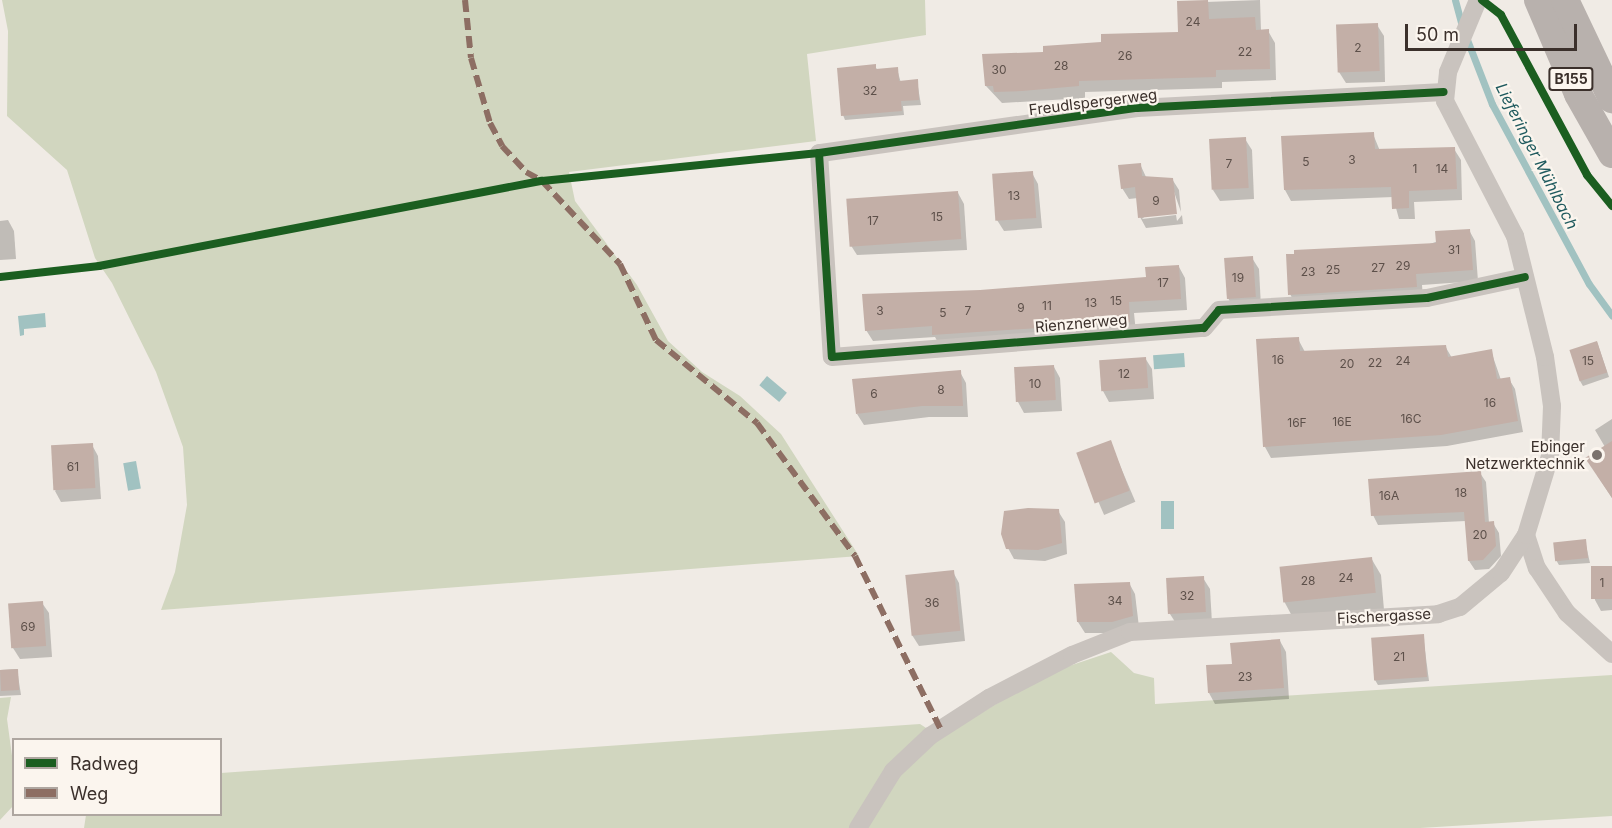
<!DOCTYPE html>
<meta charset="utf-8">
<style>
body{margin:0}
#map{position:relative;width:1612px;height:828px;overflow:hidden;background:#f0ebe5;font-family:Inter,sans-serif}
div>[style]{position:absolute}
.green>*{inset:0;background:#d1d6bf}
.water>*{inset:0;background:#a1c2c1;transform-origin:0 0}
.shadow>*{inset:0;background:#0003;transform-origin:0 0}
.stream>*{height:7px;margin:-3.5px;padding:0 3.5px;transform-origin:3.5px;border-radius:3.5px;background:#a1c2c1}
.building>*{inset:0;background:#c3afa7;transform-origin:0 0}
.minor>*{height:18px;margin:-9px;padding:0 9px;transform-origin:9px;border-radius:9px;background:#c9c3be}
.primary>*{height:28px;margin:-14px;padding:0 14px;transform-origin:14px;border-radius:14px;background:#b8b1ad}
.quiet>*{height:6px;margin-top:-3px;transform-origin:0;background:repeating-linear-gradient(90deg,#8d6e63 0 12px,transparent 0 18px)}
.cycleway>*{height:8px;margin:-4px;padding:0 4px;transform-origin:4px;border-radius:4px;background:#1b5e20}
.dots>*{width:16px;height:16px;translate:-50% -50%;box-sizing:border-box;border:3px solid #fbf5ee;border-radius:50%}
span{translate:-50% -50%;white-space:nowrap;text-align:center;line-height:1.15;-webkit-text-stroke:4.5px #fbf5ee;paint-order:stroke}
.number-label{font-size:12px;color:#5d504a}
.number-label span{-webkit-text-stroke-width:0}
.shield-label span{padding:2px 4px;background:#fbf5ee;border:2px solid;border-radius:4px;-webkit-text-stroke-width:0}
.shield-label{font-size:14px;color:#3b302b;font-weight:700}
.street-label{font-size:15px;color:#3b302b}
.poi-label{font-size:15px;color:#3b302b}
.right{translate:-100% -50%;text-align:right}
.water-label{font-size:16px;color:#1f5a5e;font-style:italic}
.legend{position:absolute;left:12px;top:738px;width:210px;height:78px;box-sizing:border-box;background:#fbf5ee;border:2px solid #aea6a0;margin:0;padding:8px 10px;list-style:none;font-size:18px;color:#3b302b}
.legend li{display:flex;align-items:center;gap:12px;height:30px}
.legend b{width:30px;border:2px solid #aea6a0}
.scale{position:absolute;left:1405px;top:24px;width:172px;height:27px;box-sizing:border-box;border:3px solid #3b302b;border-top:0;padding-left:8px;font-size:18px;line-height:21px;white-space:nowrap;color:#3b302b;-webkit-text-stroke:4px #fbf5ee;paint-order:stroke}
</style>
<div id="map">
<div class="green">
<div style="clip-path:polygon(2px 0,925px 0,926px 35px,807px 54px,816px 141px,569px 172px,575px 201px,637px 285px,668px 341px,702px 372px,740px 396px,781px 434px,859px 556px,161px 610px,175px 572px,187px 505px,183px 447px,156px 372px,112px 283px,95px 258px,67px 170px,7px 116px,8px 31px)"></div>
<div style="clip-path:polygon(1111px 652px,1134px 673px,1154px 678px,1155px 704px,1612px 675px,1612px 816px,1420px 828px,84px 828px,86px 815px,220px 814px,221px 773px,920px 724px,940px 737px,1051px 672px)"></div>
<div style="clip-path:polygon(11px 697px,7px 719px,13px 763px,13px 806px,0 820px,0 698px)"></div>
</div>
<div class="water">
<div style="clip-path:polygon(45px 313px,46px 327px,24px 329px,24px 335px,20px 336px,18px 316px)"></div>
<div style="left:1184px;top:353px;width:14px;height:31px;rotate:86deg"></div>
<div style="left:767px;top:376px;width:26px;height:12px;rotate:40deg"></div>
<div style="left:136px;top:461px;width:28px;height:13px;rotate:80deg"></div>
<div style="left:1161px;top:501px;width:13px;height:28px"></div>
</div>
<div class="shadow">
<div style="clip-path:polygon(1260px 0,1261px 31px,1268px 31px,1275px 43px,1276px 80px,1222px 82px,1222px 88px,1085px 92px,1085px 98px,1002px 103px,986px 86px,1045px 54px,1180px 34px,1179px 3px)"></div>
<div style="clip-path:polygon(1377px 25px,1384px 36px,1385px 82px,1346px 83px,1339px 72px)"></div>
<div style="clip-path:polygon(875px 66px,878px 71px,897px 69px,901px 83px,917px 81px,921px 105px,903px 106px,904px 115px,845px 120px,843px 115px)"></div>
<div style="clip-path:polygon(1373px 134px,1380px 151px,1454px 149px,1461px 160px,1462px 200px,1414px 202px,1415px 219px,1399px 219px,1393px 197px,1291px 201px,1285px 190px,1283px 137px)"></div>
<div style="clip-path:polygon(1245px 139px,1252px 150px,1254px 199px,1220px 201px,1213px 190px)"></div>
<div style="clip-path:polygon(1140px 164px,1146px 177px,1172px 179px,1179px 190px,1181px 212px,1173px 189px,1142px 219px,1176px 215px,1177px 221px,1182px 215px,1183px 224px,1146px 228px,1140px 217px,1138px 198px,1129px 199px,1122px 188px)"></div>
<div style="clip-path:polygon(1032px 173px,1038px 184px,1042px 228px,1004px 231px,997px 220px)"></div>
<div style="clip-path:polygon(958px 193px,964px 204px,967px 250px,857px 255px,850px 244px)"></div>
<div style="clip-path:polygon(8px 220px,14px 231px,16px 259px,0 260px,0 221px)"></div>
<div style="clip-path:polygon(1469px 230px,1475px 241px,1478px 281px,1422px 285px,1423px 298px,1296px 305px,1290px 294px)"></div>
<div style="clip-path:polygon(1252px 258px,1259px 269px,1261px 307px,1234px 309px,1228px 298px)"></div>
<div style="clip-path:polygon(1179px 267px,1185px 278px,1187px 310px,1134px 313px,1136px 333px,940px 346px,935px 337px,873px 341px,866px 330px,980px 292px,1147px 278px)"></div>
<div style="clip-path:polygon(1298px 339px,1305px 352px,1445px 346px,1452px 358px,1491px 351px,1501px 380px,1509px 379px,1515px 389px,1523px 432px,1447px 446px,1271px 458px,1265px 447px)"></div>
<div style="clip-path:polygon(1597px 342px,1609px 377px,1583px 386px,1580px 381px)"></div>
<div style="clip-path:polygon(1145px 358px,1152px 369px,1154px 399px,1109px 402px,1103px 391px)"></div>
<div style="clip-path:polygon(1054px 367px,1060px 378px,1062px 411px,1024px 413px,1018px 402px,1016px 369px)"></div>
<div style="clip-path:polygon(960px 372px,966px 383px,968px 417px,929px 417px,864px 425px,857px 414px)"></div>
<div style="clip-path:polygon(1612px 419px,1612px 498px,1597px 475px,1605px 447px,1595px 430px)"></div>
<div style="left:1110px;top:442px;width:65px;height:34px;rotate:67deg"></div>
<div style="clip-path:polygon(92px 445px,98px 456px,101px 499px,61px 502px,55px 491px)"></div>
<div style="clip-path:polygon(1480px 473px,1486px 482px,1489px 523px,1493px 523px,1499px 533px,1501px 556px,1489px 569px,1475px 570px,1469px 561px,1466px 521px,1378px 525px,1373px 515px)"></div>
<div style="clip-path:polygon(1058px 511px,1065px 522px,1067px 554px,1045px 561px,1014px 559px,1008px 548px)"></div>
<div style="clip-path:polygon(1585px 541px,1590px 563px,1559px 565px,1556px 560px)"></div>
<div style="clip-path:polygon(1371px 558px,1381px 575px,1384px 610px,1293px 618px,1284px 601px)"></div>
<div style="clip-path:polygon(1612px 567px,1612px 610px,1601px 611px,1595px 600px,1592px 569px)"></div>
<div style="clip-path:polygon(953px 572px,959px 583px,965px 641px,919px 646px,912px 635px)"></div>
<div style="clip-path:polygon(1203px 578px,1210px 589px,1212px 623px,1177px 625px,1170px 614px,1168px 580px)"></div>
<div style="clip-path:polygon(1129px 583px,1135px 594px,1139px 627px,1118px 633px,1085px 633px,1078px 622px)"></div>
<div style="clip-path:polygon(42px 603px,49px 613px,52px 657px,20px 659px,13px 648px)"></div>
<div style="clip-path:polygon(1423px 635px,1429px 681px,1378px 685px,1375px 680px)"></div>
<div style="clip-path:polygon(1280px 641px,1286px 652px,1289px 699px,1215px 704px,1209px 693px,1233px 665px)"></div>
<div style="clip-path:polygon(17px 669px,21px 695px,0 696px,0 670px)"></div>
</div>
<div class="stream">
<div style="left:1455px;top:0;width:27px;rotate:75deg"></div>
<div style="left:1466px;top:37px;width:72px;rotate:68.8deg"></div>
<div style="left:1492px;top:104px;width:204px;rotate:61.7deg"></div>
<div style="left:1589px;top:284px;width:39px;rotate:54deg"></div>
</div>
<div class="building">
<div style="clip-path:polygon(1208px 0,1209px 19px,1255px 17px,1256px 30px,1269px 29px,1270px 69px,1216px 70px,1216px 77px,1079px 81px,1079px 86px,1022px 91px,994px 92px,993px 86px,985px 86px,982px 54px,1043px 52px,1043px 46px,1101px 42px,1101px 34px,1178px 32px,1177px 1px)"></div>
<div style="left:1378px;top:23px;width:48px;height:42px;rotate:88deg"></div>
<div style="clip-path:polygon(876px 64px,876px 69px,898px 67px,899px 81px,918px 79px,919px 100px,901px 101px,902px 111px,841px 116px,837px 68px)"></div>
<div style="clip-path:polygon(1374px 132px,1375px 149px,1455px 147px,1457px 189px,1409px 191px,1409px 208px,1392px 209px,1391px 187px,1284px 190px,1281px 136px)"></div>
<div style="left:1246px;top:137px;width:51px;height:37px;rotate:87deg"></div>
<div style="clip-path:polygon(1141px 163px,1142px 176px,1173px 178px,1177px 214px,1138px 218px,1135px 187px,1121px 189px,1118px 165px)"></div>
<div style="left:1033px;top:171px;width:47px;height:41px;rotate:86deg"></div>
<div style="left:958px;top:191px;width:48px;height:112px;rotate:86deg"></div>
<div style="clip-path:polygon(1470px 229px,1473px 270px,1416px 274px,1417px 287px,1288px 295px,1286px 254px,1294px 254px,1294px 250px,1436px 243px,1435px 231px)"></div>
<div style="left:1253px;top:256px;width:41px;height:29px;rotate:86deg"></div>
<div style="clip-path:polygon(1179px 265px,1181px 299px,1129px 302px,1130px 322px,932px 335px,932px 326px,865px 331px,862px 294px,980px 290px,1146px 277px,1145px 267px)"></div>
<div style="clip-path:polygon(1299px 337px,1300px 351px,1446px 345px,1448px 357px,1492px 349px,1497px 379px,1510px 377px,1518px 421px,1441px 435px,1263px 447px,1256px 339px)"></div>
<div style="left:1597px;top:341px;width:33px;height:29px;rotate:72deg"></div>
<div style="left:1146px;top:357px;width:31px;height:47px;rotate:86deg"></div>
<div style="left:1054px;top:365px;width:35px;height:40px;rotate:87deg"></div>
<div style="clip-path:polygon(961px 370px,963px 406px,922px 406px,856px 414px,852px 379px)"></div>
<div style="left:1111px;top:440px;width:54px;height:37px;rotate:70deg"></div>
<div style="clip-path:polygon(1612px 441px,1612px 498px,1585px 458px)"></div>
<div style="left:93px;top:443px;width:45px;height:42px;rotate:87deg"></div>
<div style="clip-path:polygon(1481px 471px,1485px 522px,1494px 521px,1496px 546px,1483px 560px,1468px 561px,1464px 512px,1371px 516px,1368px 479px)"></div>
<div style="clip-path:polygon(1028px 508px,1059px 509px,1062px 543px,1038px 550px,1006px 549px,1001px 534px,1004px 511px)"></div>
<div style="left:1586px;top:539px;width:19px;height:33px;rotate:84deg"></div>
<div style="left:1372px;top:557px;width:36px;height:93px;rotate:84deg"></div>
<div style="left:1612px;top:566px;width:33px;height:21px;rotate:90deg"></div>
<div style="left:954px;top:570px;width:61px;height:49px;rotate:84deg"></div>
<div style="left:1204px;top:576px;width:36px;height:38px;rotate:87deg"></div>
<div style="clip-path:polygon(1130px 582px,1133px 616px,1112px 622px,1077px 622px,1074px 584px)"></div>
<div style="left:43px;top:601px;width:45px;height:35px;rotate:86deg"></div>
<div style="left:1424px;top:634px;width:43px;height:53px;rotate:86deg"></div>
<div style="clip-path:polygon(1280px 639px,1284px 688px,1208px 693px,1206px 665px,1232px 664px,1230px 643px)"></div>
<div style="left:18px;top:669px;width:21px;height:18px;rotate:87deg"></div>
</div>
<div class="minor">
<div style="left:1444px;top:92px;width:307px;rotate:177deg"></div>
<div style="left:1137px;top:108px;width:321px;rotate:171.9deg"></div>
<div style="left:819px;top:153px;width:204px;rotate:86.4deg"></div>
<div style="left:832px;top:357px;width:373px;rotate:-4.5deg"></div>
<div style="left:1204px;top:328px;width:23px;rotate:-50deg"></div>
<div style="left:1219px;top:310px;width:208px;rotate:-3.3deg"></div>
<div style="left:1427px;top:298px;width:100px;rotate:-12.1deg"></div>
<div style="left:1526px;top:535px;width:35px;rotate:72deg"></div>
<div style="left:1537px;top:568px;width:54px;rotate:56.3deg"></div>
<div style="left:1567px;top:613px;width:61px;rotate:42.3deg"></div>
<div style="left:858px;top:828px;width:67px;rotate:-58.4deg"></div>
<div style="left:893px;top:771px;width:51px;rotate:-43.4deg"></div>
<div style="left:930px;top:736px;width:70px;rotate:-32.8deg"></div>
<div style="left:989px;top:698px;width:93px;rotate:-27.4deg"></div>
<div style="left:1072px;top:655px;width:62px;rotate:-21.6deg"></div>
<div style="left:1130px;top:632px;width:309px;rotate:-3.3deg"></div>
<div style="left:1438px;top:614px;width:23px;rotate:-18deg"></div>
<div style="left:1460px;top:607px;width:53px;rotate:-39.7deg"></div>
<div style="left:1501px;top:573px;width:45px;rotate:-56.7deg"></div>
<div style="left:1526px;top:535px;width:83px;rotate:-73.1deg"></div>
<div style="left:1550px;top:456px;width:50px;rotate:-87.7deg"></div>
<div style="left:1552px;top:406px;width:49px;rotate:-98.1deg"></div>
<div style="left:1545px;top:357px;width:125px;rotate:-103.9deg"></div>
<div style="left:1515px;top:236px;width:152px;rotate:-117.4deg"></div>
<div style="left:1445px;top:101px;width:29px;rotate:-84deg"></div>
<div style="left:1448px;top:72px;width:78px;rotate:-67.4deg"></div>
</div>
<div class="primary">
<div style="left:1538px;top:0;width:102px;rotate:66.9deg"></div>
<div style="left:1578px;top:94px;width:69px;rotate:60.5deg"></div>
<div style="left:1565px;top:0;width:110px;rotate:64.6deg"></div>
</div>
<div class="quiet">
<div style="left:465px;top:0;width:58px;rotate:84.1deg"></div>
<div style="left:471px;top:58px;width:68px;rotate:73.7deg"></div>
<div style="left:490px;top:123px;width:26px;rotate:62deg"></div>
<div style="left:502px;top:146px;width:35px;rotate:47deg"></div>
<div style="left:526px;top:172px;width:18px;rotate:29deg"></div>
<div style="left:542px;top:181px;width:114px;rotate:46.8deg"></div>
<div style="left:620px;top:264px;width:84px;rotate:64.7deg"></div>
<div style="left:656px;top:340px;width:131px;rotate:39.4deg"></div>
<div style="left:757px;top:423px;width:165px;rotate:53.6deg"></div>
<div style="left:855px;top:556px;width:192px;rotate:63.7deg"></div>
</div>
<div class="cycleway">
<div style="left:1482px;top:0;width:24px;rotate:38deg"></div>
<div style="left:1501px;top:15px;width:182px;rotate:61.7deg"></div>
<div style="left:1587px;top:175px;width:40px;rotate:51deg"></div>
<div style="left:819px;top:153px;width:204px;rotate:86.4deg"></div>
<div style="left:832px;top:357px;width:373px;rotate:-4.5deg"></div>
<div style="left:1204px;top:328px;width:23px;rotate:-50deg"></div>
<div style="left:1219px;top:310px;width:208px;rotate:-3.3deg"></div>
<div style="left:1427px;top:298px;width:100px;rotate:-12.1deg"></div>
<div style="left:0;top:277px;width:100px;rotate:-6.3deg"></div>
<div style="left:99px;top:266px;width:451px;rotate:-10.9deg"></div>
<div style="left:542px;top:181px;width:278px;rotate:-5.8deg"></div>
<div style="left:819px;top:153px;width:321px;rotate:-8.1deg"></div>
<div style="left:1137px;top:108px;width:307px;rotate:-3deg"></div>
</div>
<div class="dots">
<div style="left:1597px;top:455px;background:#7a716c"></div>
</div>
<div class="number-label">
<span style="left:1193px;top:22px">24</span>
<span style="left:1358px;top:48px">2</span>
<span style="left:1245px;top:52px">22</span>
<span style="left:1125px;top:56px">26</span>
<span style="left:1061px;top:66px">28</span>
<span style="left:999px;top:70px">30</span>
<span style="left:870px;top:91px">32</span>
<span style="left:1352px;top:160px">3</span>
<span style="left:1306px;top:162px">5</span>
<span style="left:1229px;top:164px">7</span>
<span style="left:1415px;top:169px">1</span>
<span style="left:1442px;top:169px">14</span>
<span style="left:1014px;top:196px">13</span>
<span style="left:1156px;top:201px">9</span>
<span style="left:937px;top:217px">15</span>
<span style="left:873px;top:221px">17</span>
<span style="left:1454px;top:250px">31</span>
<span style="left:1403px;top:266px">29</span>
<span style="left:1378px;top:268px">27</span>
<span style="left:1333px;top:270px">25</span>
<span style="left:1308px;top:272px">23</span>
<span style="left:1238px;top:278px">19</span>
<span style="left:1163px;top:283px">17</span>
<span style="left:1116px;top:301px">15</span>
<span style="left:1091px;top:303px">13</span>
<span style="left:1047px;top:306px">11</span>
<span style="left:1021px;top:308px">9</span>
<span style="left:880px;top:311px">3</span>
<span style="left:968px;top:311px">7</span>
<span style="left:943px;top:313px">5</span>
<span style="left:1278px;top:360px">16</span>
<span style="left:1403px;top:361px">24</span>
<span style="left:1588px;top:361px">15</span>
<span style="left:1375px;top:363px">22</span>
<span style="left:1347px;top:364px">20</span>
<span style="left:1124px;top:374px">12</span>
<span style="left:1035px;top:384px">10</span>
<span style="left:941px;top:390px">8</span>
<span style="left:874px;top:394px">6</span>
<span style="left:1490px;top:403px">16</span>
<span style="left:1411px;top:419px">16C</span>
<span style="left:1342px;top:422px">16E</span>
<span style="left:1297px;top:423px">16F</span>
<span style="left:73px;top:467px">61</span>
<span style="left:1461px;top:493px">18</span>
<span style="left:1389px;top:496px">16A</span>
<span style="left:1480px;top:535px">20</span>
<span style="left:1346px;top:578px">24</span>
<span style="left:1308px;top:581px">28</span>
<span style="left:1602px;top:583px">1</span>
<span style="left:1187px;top:596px">32</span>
<span style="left:1115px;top:601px">34</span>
<span style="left:932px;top:603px">36</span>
<span style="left:28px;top:627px">69</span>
<span style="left:1399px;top:657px">21</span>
<span style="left:1245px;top:677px">23</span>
</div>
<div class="shield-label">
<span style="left:1571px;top:79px">B155</span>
</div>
<div class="street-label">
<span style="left:1093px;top:102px;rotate:-7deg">Freudlspergerweg</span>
<span style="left:1081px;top:323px;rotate:-5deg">Rienznerweg</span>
<span style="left:1384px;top:616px;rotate:-3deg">Fischergasse</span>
</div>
<div class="poi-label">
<span class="right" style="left:1585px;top:455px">Ebinger<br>Netzwerktechnik</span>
</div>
<div class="water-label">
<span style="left:1537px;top:156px;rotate:63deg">Lieferinger Mühlbach</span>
</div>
<ul class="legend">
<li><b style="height:8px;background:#1b5e20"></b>Radweg</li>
<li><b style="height:8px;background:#8d6e63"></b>Weg</li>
</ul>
<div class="scale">50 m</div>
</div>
